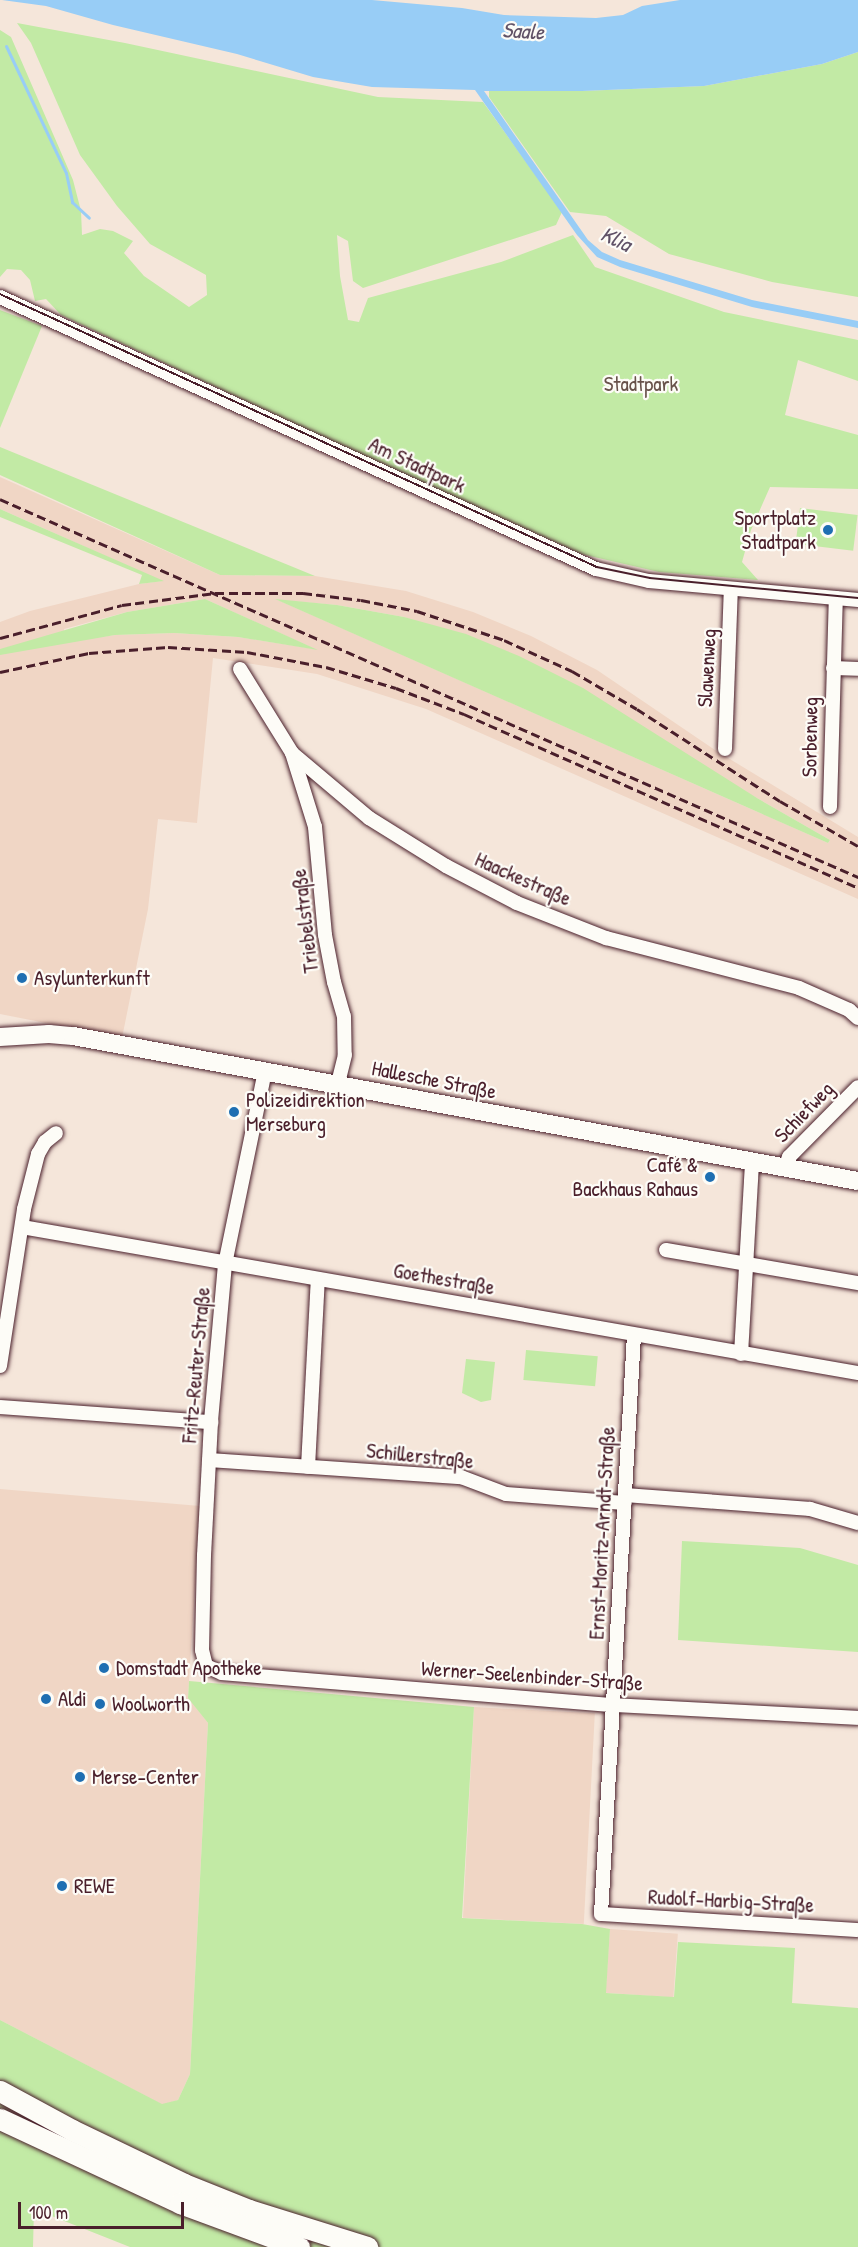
<!DOCTYPE html>
<meta charset="utf-8">
<style>
body{margin:0}
#map{position:relative;width:858px;height:2247px;overflow:hidden;background:#f5e6da;font-family:"Patrick Hand",sans-serif}
div>[style]{position:absolute}
.built>*{inset:0;background:#f0d6c5;transform-origin:0 0}
.green>*{inset:0;background:#c2eaa5;transform-origin:0 0}
.water>*{inset:0;background:#98cdf6}
.stream>*{height:3px;margin:-1.5px;padding:0 1.5px;transform-origin:1.5px;border-radius:1.5px;background:#98cdf6}
.roads{filter:drop-shadow(0 0 2px #4a1f2b) drop-shadow(0 0 2px #4a1f2b)}
.minor>*{height:14px;margin:-7px;padding:0 7px;transform-origin:7px;border-radius:7px;background:#fdfcf7}
.secondary>*{height:18px;margin:-9px;padding:0 9px;transform-origin:9px;border-radius:9px;background:#fdfcf7}
.primary>*{height:21px;margin:-10.5px;padding:0 10.5px;transform-origin:10.5px;border-radius:10.5px;background:#fdfcf7}
.tram>*{height:1.5px;margin:-0.75px;padding:0 0.75px;transform-origin:0.75px;border-radius:0.75px;background:#4a1f2b}
.rail>*{height:3px;margin-top:-1.5px;transform-origin:0;background:repeating-linear-gradient(90deg,#4a1f2b 0 9px,transparent 0 13.5px)}
.dots>*{width:16px;height:16px;translate:-50% -50%;box-sizing:border-box;border:3px solid #fdfcf7;border-radius:50%}
span{translate:-50% -50%;white-space:nowrap;text-align:center;line-height:1.15;-webkit-text-stroke:4.5px #fdfcf7;paint-order:stroke}
.park-label{font-size:21px;color:#68524a}
.street-label{font-size:21px;color:#4a1f2b}
.poi-label{font-size:21px;color:#4a1f2b}
.right{translate:-100% -50%;text-align:right}
.left{translate:0 -50%;text-align:left}
.water-label{font-size:22px;color:#615368;font-style:italic}
.scale{position:absolute;left:18px;top:2202px;width:166px;height:27px;box-sizing:border-box;border:3px solid #4a1f2b;border-top:0;padding-left:8px;font-size:18px;line-height:21px;white-space:nowrap;color:#4a1f2b;-webkit-text-stroke:4px #fdfcf7;paint-order:stroke}
</style>
<div id="map">
<div class="built">
<div style="clip-path:polygon(evenodd,0 477px,220px 575px,315px 576px,406px 591px,473px 612px,531px 636px,597px 670px,715px 750px,858px 837px,858px 899px,426px 709px,317px 674px,213px 658px,197px 823px,158px 819px,148px 909px,122px 1038px,0 1014px,0 622px,30px 611px,139px 584px,162px 581px,0 509px,0 477px,205px 599px,315px 649px,238px 637px,174px 633px,115px 635px,65px 642px,64px 629px,127px 612px,205px 599px,0 477px,278px 600px,337px 605px,404px 617px,757px 798px,830px 840px,828px 843px,278px 600px)"></div>
<div style="clip-path:polygon(0 1489px,200px 1506px,188px 1697px,208px 1723px,190px 2074px,178px 2100px,163px 2105px,0 2020px)"></div>
<div style="left:474px;top:1707px;width:121px;height:211px;rotate:3deg"></div>
<div style="left:610px;top:1929px;width:68px;height:64px;rotate:4deg"></div>
</div>
<div class="green">
<div style="clip-path:polygon(17px 23px,125px 43px,378px 97px,483px 102px,562px 212px,556px 225px,363px 288px,353px 281px,348px 241px,337px 235px,340px 276px,348px 320px,359px 322px,368px 298px,501px 262px,573px 235px,595px 267px,724px 312px,858px 340px,858px 381px,798px 360px,785px 415px,858px 435px,858px 489px,770px 487px,751px 530px,742px 562px,758px 580px,659px 572px,581px 554px,366px 457px,61px 315px,46px 299px,35px 301px,30px 280px,21px 270px,7px 269px,0 277px,0 30px,11px 37px,73px 180px,81px 211px,82px 235px,100px 229px,113px 231px,133px 241px,124px 253px,144px 276px,189px 307px,207px 295px,206px 275px,150px 244px,117px 206px,80px 155px,31px 43px)"></div>
<div style="clip-path:polygon(858px 52px,858px 297px,772px 282px,669px 254px,606px 216px,570px 212px,489px 97px,489px 90px,582px 91px,704px 86px,822px 64px)"></div>
<div style="clip-path:polygon(0 310px,42px 326px,0 428px)"></div>
<div style="clip-path:polygon(0 447px,315px 576px,220px 575px,0 475px)"></div>
<div style="left:800px;top:508px;width:58px;height:36px;rotate:7deg"></div>
<div style="clip-path:polygon(0 509px,36px 525px,164px 581px,139px 584px,142px 575px,0 517px)"></div>
<div style="clip-path:polygon(205px 599px,318px 650px,238px 637px,174px 633px,115px 635px,0 655px,0 649px,127px 612px)"></div>
<div style="clip-path:polygon(275px 599px,337px 605px,404px 617px,466px 634px,519px 656px,583px 688px,757px 798px,830px 840px,828px 843px)"></div>
<div style="left:526px;top:1350px;width:72px;height:30px;rotate:5deg"></div>
<div style="clip-path:polygon(466px 1359px,495px 1362px,491px 1400px,481px 1402px,462px 1393px)"></div>
<div style="clip-path:polygon(682px 1541px,800px 1548px,858px 1565px,858px 1652px,678px 1640px)"></div>
<div style="clip-path:polygon(189px 1681px,474px 1707px,462px 1918px,582px 1924px,610px 1929px,606px 1993px,674px 1997px,678px 1942px,795px 1948px,792px 2003px,858px 2008px,858px 2247px,130px 2247px,34px 2209px,33px 2247px,0 2247px,0 2020px,162px 2104px,178px 2100px,190px 2074px,208px 1723px,188px 1698px)"></div>
</div>
<div class="water">
<div style="clip-path:polygon(2px 0,372px 0,462px 8px,504px 15px,596px 18px,623px 15px,642px 6px,680px 0,858px 0,858px 52px,822px 64px,704px 86px,582px 91px,484px 91px,588px 240px,602px 252px,620px 260px,752px 300px,858px 321px,858px 328px,752px 307px,620px 267px,597px 257px,577px 235px,475px 90px,372px 87px,313px 77px,237px 54px,113px 25px,46px 6px)"></div>
</div>
<div class="stream">
<div style="left:6px;top:46px;width:140px;rotate:64.7deg"></div>
<div style="left:66px;top:173px;width:30px;rotate:78deg"></div>
<div style="left:72px;top:202px;width:23px;rotate:43deg"></div>
</div>
<div class="roads">
<div class="minor">
<div style="left:0;top:297px;width:655px;rotate:24.53deg"></div>
<div style="left:596px;top:569px;width:54px;rotate:12.8deg"></div>
<div style="left:649px;top:581px;width:210px;rotate:5.2deg"></div>
<div style="left:833px;top:668px;width:25px;rotate:2deg"></div>
<div style="left:240px;top:669px;width:99px;rotate:58.2deg"></div>
<div style="left:292px;top:753px;width:101px;rotate:40.2deg"></div>
<div style="left:369px;top:818px;width:91px;rotate:31.9deg"></div>
<div style="left:446px;top:866px;width:80px;rotate:27.5deg"></div>
<div style="left:517px;top:903px;width:96px;rotate:21.5deg"></div>
<div style="left:606px;top:938px;width:199px;rotate:14.5deg"></div>
<div style="left:799px;top:988px;width:55px;rotate:23.7deg"></div>
<div style="left:849px;top:1010px;width:12px;rotate:42deg"></div>
<div style="left:725px;top:749px;width:160px;rotate:-87.9deg"></div>
<div style="left:292px;top:753px;width:77px;rotate:72.7deg"></div>
<div style="left:315px;top:827px;width:108px;rotate:84.7deg"></div>
<div style="left:325px;top:935px;width:48px;rotate:79.2deg"></div>
<div style="left:334px;top:982px;width:35px;rotate:74deg"></div>
<div style="left:344px;top:1016px;width:39px;rotate:89deg"></div>
<div style="left:345px;top:1055px;width:30px;rotate:104deg"></div>
<div style="left:830px;top:807px;width:209px;rotate:-88.4deg"></div>
<div style="left:265px;top:1071px;width:197px;rotate:101.7deg"></div>
<div style="left:225px;top:1264px;width:159px;rotate:95.1deg"></div>
<div style="left:211px;top:1422px;width:133px;rotate:93deg"></div>
<div style="left:204px;top:1555px;width:95px;rotate:91.2deg"></div>
<div style="left:202px;top:1650px;width:16px;rotate:76deg"></div>
<div style="left:206px;top:1666px;width:17px;rotate:24deg"></div>
<div style="left:222px;top:1673px;width:392px;rotate:4.7deg"></div>
<div style="left:613px;top:1705px;width:245px;rotate:3deg"></div>
<div style="left:785px;top:1168px;width:12px;rotate:-70deg"></div>
<div style="left:789px;top:1157px;width:98px;rotate:-45.4deg"></div>
<div style="left:22px;top:1227px;width:849px;rotate:9.91deg"></div>
<div style="left:666px;top:1250px;width:195px;rotate:9.8deg"></div>
<div style="left:634px;top:1335px;width:580px;rotate:93.26deg"></div>
<div style="left:601px;top:1914px;width:257px;rotate:3.6deg"></div>
<div style="left:741px;top:1354px;width:192px;rotate:-86.7deg"></div>
<div style="left:0;top:1366px;width:159px;rotate:-81.3deg"></div>
<div style="left:24px;top:1209px;width:57px;rotate:-75.7deg"></div>
<div style="left:38px;top:1154px;width:14px;rotate:-60deg"></div>
<div style="left:45px;top:1142px;width:14px;rotate:-39deg"></div>
<div style="left:0;top:1407px;width:212px;rotate:4.1deg"></div>
<div style="left:209px;top:1460px;width:253px;rotate:3.9deg"></div>
<div style="left:461px;top:1477px;width:48px;rotate:20.7deg"></div>
<div style="left:506px;top:1494px;width:119px;rotate:4.3deg"></div>
<div style="left:308px;top:1467px;width:188px;rotate:-87deg"></div>
<div style="left:625px;top:1495px;width:186px;rotate:4.3deg"></div>
<div style="left:810px;top:1509px;width:50px;rotate:16.3deg"></div>
</div>
<div class="secondary">
<div style="left:0;top:1037px;width:49px;rotate:-3.5deg"></div>
<div style="left:49px;top:1034px;width:24px;rotate:5deg"></div>
<div style="left:73px;top:1036px;width:798px;rotate:10.47deg"></div>
</div>
<div class="primary">
<div style="left:0;top:2091px;width:82px;rotate:28.4deg"></div>
<div style="left:72px;top:2130px;width:124px;rotate:25.7deg"></div>
<div style="left:184px;top:2184px;width:70px;rotate:21.8deg"></div>
<div style="left:249px;top:2210px;width:124px;rotate:17.4deg"></div>
<div style="left:0;top:2119px;width:199px;rotate:25deg"></div>
<div style="left:180px;top:2203px;width:127px;rotate:20.3deg"></div>
</div>
</div>
<div class="tram">
<div style="left:0;top:294px;width:656px;rotate:24.57deg"></div>
<div style="left:597px;top:567px;width:54px;rotate:11.7deg"></div>
<div style="left:650px;top:578px;width:209px;rotate:5.5deg"></div>
</div>
<div class="rail">
<div style="left:0;top:499px;width:938px;rotate:23.78deg"></div>
<div style="left:0;top:638px;width:126px;rotate:-15.1deg"></div>
<div style="left:122px;top:605px;width:94px;rotate:-7.4deg"></div>
<div style="left:215px;top:593px;width:88px"></div>
<div style="left:303px;top:593px;width:58px;rotate:6.9deg"></div>
<div style="left:361px;top:600px;width:57px;rotate:11.1deg"></div>
<div style="left:417px;top:611px;width:92px;rotate:18.4deg"></div>
<div style="left:504px;top:640px;width:75px;rotate:24.5deg"></div>
<div style="left:572px;top:671px;width:75px;rotate:30.3deg"></div>
<div style="left:637px;top:709px;width:170px;rotate:32.8deg"></div>
<div style="left:780px;top:801px;width:90px;rotate:30deg"></div>
<div style="left:0;top:672px;width:91px;rotate:-12.1deg"></div>
<div style="left:89px;top:653px;width:79px;rotate:-4.3deg"></div>
<div style="left:168px;top:647px;width:79px;rotate:3.6deg"></div>
<div style="left:247px;top:652px;width:80px;rotate:10.8deg"></div>
<div style="left:326px;top:667px;width:73px;rotate:16.7deg"></div>
<div style="left:396px;top:688px;width:73px;rotate:20.9deg"></div>
<div style="left:464px;top:714px;width:431px;rotate:23.8deg"></div>
</div>
<div class="dots">
<div style="left:828px;top:530px;background:#1f6fb2"></div>
<div style="left:22px;top:978px;background:#1f6fb2"></div>
<div style="left:234px;top:1112px;background:#1f6fb2"></div>
<div style="left:710px;top:1177px;background:#1f6fb2"></div>
<div style="left:104px;top:1668px;background:#1f6fb2"></div>
<div style="left:46px;top:1699px;background:#1f6fb2"></div>
<div style="left:100px;top:1704px;background:#1f6fb2"></div>
<div style="left:80px;top:1777px;background:#1f6fb2"></div>
<div style="left:62px;top:1886px;background:#1f6fb2"></div>
</div>
<div class="park-label">
<span style="left:641px;top:384px">Stadtpark</span>
</div>
<div class="street-label">
<span style="left:417px;top:465px;rotate:25deg">Am Stadtpark</span>
<span style="left:707px;top:668px;rotate:-87deg">Slawenweg</span>
<span style="left:810px;top:737px;rotate:-89deg">Sorbenweg</span>
<span style="left:523px;top:879px;rotate:24deg">Haackestraße</span>
<span style="left:305px;top:921px;rotate:-97deg">Triebelstraße</span>
<span style="left:434px;top:1080px;rotate:11deg">Hallesche Straße</span>
<span style="left:804px;top:1112px;rotate:-46deg">Schiefweg</span>
<span style="left:444px;top:1279px;rotate:10deg">Goethestraße</span>
<span style="left:196px;top:1365px;rotate:-85deg">Fritz-Reuter-Straße</span>
<span style="left:420px;top:1456px;rotate:6deg">Schillerstraße</span>
<span style="left:602px;top:1533px;rotate:-87deg">Ernst-Moritz-Arndt-Straße</span>
<span style="left:532px;top:1676px;rotate:4deg">Werner-Seelenbinder-Straße</span>
<span style="left:731px;top:1901px;rotate:3deg">Rudolf-Harbig-Straße</span>
</div>
<div class="poi-label">
<span class="right" style="left:816px;top:530px">Sportplatz<br>Stadtpark</span>
<span class="left" style="left:34px;top:978px">Asylunterkunft</span>
<span class="left" style="left:246px;top:1112px">Polizeidirektion<br>Merseburg</span>
<span class="right" style="left:698px;top:1177px">Café &amp;<br>Backhaus Rahaus</span>
<span class="left" style="left:116px;top:1668px">Domstadt Apotheke</span>
<span class="left" style="left:58px;top:1699px">Aldi</span>
<span class="left" style="left:112px;top:1704px">Woolworth</span>
<span class="left" style="left:92px;top:1777px">Merse-Center</span>
<span class="left" style="left:74px;top:1886px">REWE</span>
</div>
<div class="water-label">
<span style="left:523px;top:31px;rotate:3deg">Saale</span>
<span style="left:616px;top:239px;rotate:25deg">Klia</span>
</div>
<div class="scale">100 m</div>
</div>
